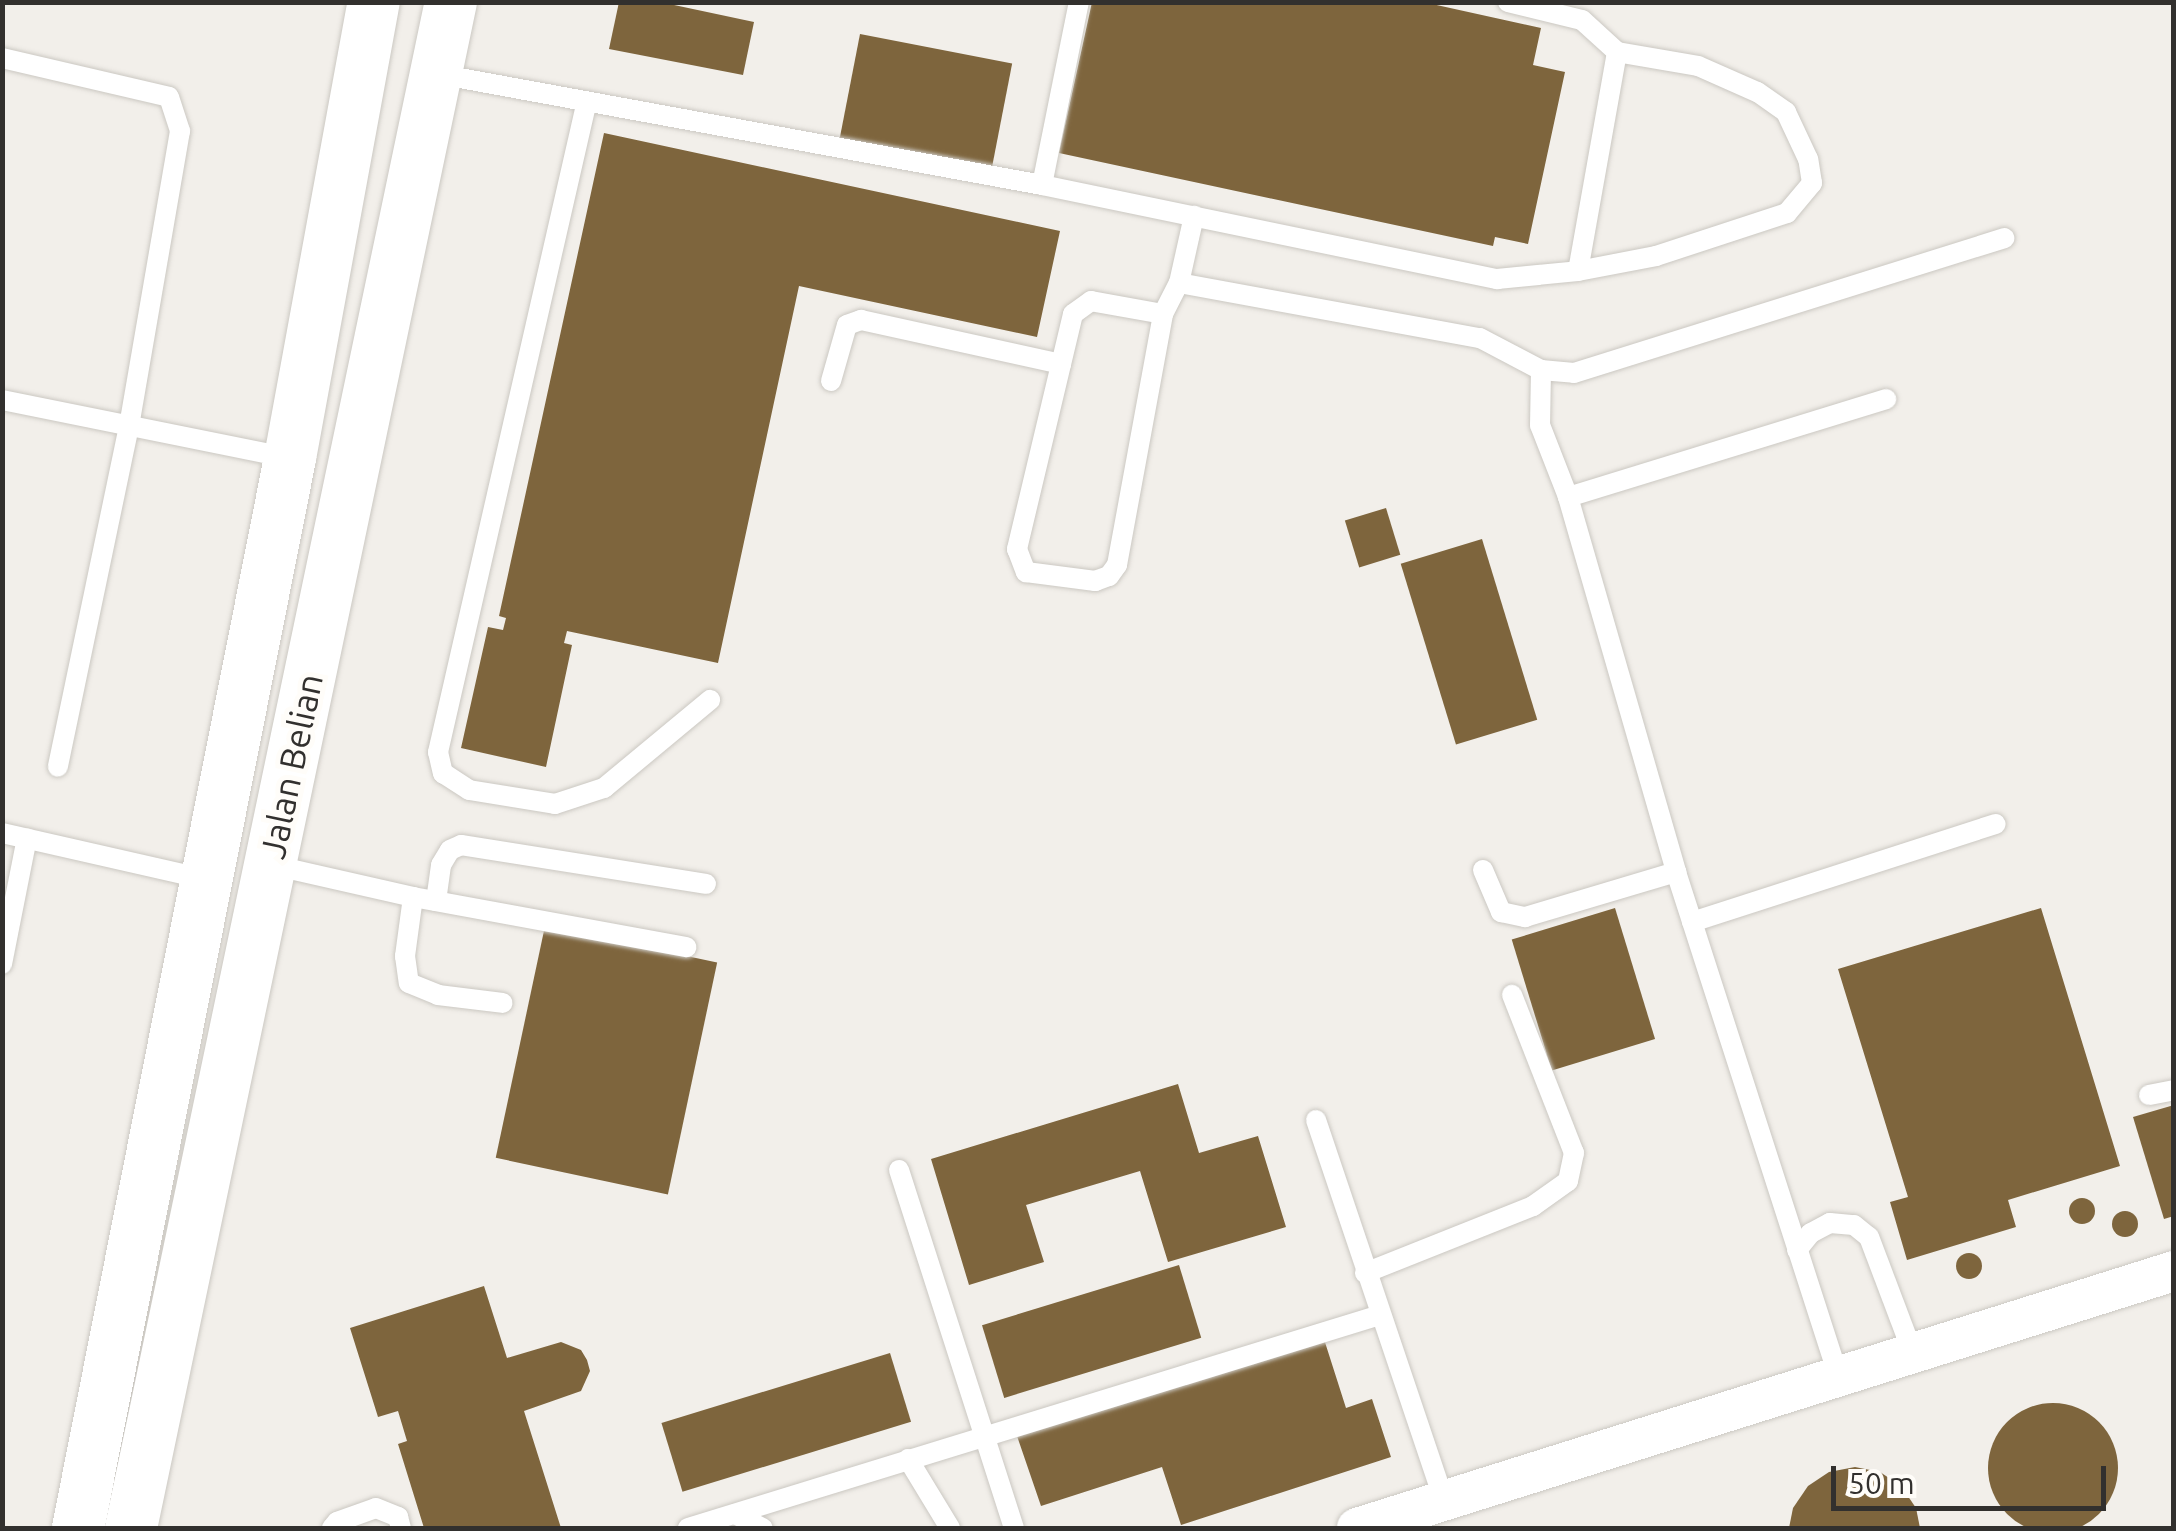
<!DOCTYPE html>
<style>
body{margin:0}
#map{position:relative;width:2176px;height:1531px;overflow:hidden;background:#f2efea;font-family:Ubuntu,sans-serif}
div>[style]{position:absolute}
.building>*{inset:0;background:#7e653d;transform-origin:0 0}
.round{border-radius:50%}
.roads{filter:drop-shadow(0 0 2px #cbc8c2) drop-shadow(0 0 2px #cbc8c2)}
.service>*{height:20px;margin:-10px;padding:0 10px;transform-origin:10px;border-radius:10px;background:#fff}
.minor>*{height:40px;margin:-20px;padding:0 20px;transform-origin:20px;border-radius:20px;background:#fff}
.tertiary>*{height:52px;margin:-26px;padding:0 26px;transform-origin:26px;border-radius:26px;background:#fff}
span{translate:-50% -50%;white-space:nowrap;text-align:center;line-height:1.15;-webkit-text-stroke:10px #fffdf9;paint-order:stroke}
.street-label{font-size:35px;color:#32302e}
.frame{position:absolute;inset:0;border:5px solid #32302e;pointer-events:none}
.scale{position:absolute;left:1831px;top:1466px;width:275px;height:45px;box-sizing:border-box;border:5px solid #32302e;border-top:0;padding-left:12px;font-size:30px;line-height:35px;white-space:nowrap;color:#32302e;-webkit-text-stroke:8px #fffdf9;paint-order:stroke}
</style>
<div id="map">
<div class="building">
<div style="clip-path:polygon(619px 2px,660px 2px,754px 22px,743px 75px,609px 49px)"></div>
<div style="clip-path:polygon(1092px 2px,1423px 2px,1541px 28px,1533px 65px,1565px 72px,1528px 244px,1495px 237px,1493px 246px,1059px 153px)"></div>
<div style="left:860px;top:34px;width:155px;height:111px;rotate:11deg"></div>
<div style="clip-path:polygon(604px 133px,1060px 231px,1037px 337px,799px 286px,718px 663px,567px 631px,564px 643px,572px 645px,546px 767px,461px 748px,488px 627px,503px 630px,506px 618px,499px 616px)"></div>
<div style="left:1386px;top:508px;width:49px;height:43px;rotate:73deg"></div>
<div style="left:1482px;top:539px;width:189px;height:85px;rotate:73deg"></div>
<div style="left:1615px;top:908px;width:137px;height:108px;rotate:73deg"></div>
<div style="clip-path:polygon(2041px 908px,2120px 1166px,2008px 1200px,2016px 1227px,1907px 1260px,1890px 1202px,1908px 1197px,1838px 969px)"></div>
<div style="left:545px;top:926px;width:176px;height:237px;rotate:12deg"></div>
<div style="clip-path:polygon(1178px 1084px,1199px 1153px,1258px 1136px,1286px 1227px,1168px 1262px,1140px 1171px,1026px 1205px,1044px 1262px,969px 1285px,931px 1159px)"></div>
<div style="clip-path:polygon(2174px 1105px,2174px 1216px,2164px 1219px,2133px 1117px)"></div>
<div class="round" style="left:2069px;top:1198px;width:26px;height:26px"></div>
<div class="round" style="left:2112px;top:1211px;width:26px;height:26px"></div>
<div class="round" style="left:1956px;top:1253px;width:26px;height:26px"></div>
<div style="left:1179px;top:1265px;width:76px;height:206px;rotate:73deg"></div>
<div style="clip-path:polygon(484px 1286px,507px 1358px,561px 1342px,581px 1350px,587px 1360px,590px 1371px,581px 1391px,524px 1411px,561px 1528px,424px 1528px,398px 1444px,407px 1441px,398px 1411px,378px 1417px,350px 1328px)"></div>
<div style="clip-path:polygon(1323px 1336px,1346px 1408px,1372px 1399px,1391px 1457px,1181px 1525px,1162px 1467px,1041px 1506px,1017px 1436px)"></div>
<div style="left:890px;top:1353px;width:72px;height:239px;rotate:73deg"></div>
<div class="round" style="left:1988px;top:1403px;width:130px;height:130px"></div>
<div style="clip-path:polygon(1855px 1467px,1880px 1472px,1901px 1486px,1916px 1508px,1920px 1528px,1789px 1528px,1793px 1508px,1808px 1486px,1829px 1472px)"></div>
</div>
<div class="roads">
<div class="service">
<div style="left:1508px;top:2px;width:76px;rotate:13.7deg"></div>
<div style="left:1582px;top:20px;width:47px;rotate:42.4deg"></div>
<div style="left:2px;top:58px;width:171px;rotate:13.1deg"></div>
<div style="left:169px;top:97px;width:36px;rotate:72deg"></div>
<div style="left:180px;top:131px;width:299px;rotate:99.8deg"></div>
<div style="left:129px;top:426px;width:348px;rotate:101.8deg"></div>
<div style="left:438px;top:74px;width:614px;rotate:10.41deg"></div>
<div style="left:1042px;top:185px;width:465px;rotate:11.7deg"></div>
<div style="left:1497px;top:279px;width:81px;rotate:-5.6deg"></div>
<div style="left:1578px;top:271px;width:79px;rotate:-10.9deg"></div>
<div style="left:1656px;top:256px;width:138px;rotate:-18.2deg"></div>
<div style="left:1787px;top:213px;width:39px;rotate:-50deg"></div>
<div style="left:1812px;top:183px;width:24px;rotate:-99deg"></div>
<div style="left:1808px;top:159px;width:52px;rotate:-115.1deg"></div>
<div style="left:1786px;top:112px;width:35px;rotate:-145deg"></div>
<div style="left:1757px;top:92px;width:64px;rotate:-156.2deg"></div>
<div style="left:1698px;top:66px;width:82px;rotate:-170.2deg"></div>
<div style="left:1617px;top:52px;width:222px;rotate:100.1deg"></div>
<div style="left:586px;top:105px;width:664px;rotate:102.88deg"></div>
<div style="left:438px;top:752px;width:22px;rotate:77deg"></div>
<div style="left:443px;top:773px;width:31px;rotate:33deg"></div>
<div style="left:469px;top:790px;width:87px;rotate:9.2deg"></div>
<div style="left:555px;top:804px;width:52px;rotate:-18.1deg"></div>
<div style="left:604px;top:788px;width:138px;rotate:-39.7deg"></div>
<div style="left:1042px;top:185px;width:187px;rotate:-78.6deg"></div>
<div style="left:1179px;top:283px;width:306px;rotate:10.4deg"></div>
<div style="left:1480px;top:338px;width:69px;rotate:27.7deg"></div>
<div style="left:1541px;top:370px;width:33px;rotate:5deg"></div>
<div style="left:1574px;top:373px;width:451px;rotate:-17.4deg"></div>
<div style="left:1163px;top:314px;width:73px;rotate:-169.8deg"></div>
<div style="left:1091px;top:301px;width:22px;rotate:144deg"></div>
<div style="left:1073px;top:314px;width:242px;rotate:103.4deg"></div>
<div style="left:1017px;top:549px;width:25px;rotate:69deg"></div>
<div style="left:1026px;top:572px;width:70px;rotate:7.4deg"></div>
<div style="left:1095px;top:581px;width:15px;rotate:-20deg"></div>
<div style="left:1109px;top:576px;width:14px;rotate:-54deg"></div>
<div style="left:1117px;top:565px;width:255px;rotate:-79.6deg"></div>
<div style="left:1163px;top:314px;width:35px;rotate:-63deg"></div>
<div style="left:1179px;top:283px;width:69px;rotate:-77.4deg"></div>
<div style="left:1541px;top:370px;width:55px;rotate:91deg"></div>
<div style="left:1540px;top:425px;width:77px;rotate:68.7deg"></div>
<div style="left:1568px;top:497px;width:390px;rotate:73.9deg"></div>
<div style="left:1676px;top:872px;width:532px;rotate:72.14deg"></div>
<div style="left:831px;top:381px;width:58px;rotate:-74.1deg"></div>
<div style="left:847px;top:325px;width:15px;rotate:-20deg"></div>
<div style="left:861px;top:320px;width:205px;rotate:12.4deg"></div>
<div style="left:2px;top:400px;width:294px;rotate:11.4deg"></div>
<div style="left:1568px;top:497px;width:333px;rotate:-17.1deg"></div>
<div style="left:2px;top:833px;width:208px;rotate:12.8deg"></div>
<div style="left:272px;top:865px;width:145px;rotate:12.8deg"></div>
<div style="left:413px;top:897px;width:278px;rotate:10.4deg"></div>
<div style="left:1483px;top:870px;width:46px;rotate:66.8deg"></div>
<div style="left:1501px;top:912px;width:25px;rotate:12deg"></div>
<div style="left:1525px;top:917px;width:158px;rotate:-16.6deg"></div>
<div style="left:413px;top:897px;width:60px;rotate:97.7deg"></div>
<div style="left:405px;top:956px;width:27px;rotate:82deg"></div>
<div style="left:409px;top:983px;width:31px;rotate:22deg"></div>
<div style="left:438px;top:995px;width:65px;rotate:7deg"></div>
<div style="left:436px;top:901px;width:36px;rotate:-82deg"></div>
<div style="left:441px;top:865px;width:17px;rotate:-59deg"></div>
<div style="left:450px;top:850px;width:12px;rotate:-24deg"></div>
<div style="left:461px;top:845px;width:248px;rotate:9deg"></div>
<div style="left:1692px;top:922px;width:319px;rotate:-17.9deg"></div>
<div style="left:2px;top:964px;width:128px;rotate:-78.8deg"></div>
<div style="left:2149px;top:1095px;width:25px;rotate:-11deg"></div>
<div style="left:1316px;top:1120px;width:402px;rotate:71.4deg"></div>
<div style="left:899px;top:1170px;width:376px;rotate:72.2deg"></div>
<div style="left:1797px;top:1250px;width:22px;rotate:-51deg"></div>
<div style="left:1811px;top:1233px;width:21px;rotate:-28deg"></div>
<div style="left:1830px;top:1223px;width:24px;rotate:5deg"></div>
<div style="left:1854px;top:1225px;width:19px;rotate:39deg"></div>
<div style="left:1869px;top:1237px;width:127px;rotate:69.3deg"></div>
<div style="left:1365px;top:1273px;width:181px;rotate:-21.7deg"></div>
<div style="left:1533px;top:1206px;width:43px;rotate:-35.5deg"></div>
<div style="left:1568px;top:1181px;width:29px;rotate:-78deg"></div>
<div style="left:1574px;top:1153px;width:170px;rotate:-111.4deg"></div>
<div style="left:908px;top:1459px;width:81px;rotate:58.7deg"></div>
<div style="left:735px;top:1514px;width:31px;rotate:27deg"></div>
<div style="left:332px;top:1528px;width:8px;rotate:-50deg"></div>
<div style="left:337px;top:1522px;width:41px;rotate:-19.7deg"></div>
<div style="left:376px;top:1508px;width:24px;rotate:22deg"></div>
<div style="left:398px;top:1517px;width:11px;rotate:75deg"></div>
<div style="left:688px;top:1528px;width:724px;rotate:-17.11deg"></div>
</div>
<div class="minor">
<div style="left:1357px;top:1528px;width:856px;rotate:-17.46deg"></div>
</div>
<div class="tertiary">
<div style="left:78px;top:1528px;width:1091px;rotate:-78.79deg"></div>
<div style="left:290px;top:458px;width:464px;rotate:-79.6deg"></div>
<div style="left:131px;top:1528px;width:1559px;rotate:-78.16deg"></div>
</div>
</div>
<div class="street-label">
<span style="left:291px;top:766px;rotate:-78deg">Jalan Belian</span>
</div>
<div class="frame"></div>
<div class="scale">50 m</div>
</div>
